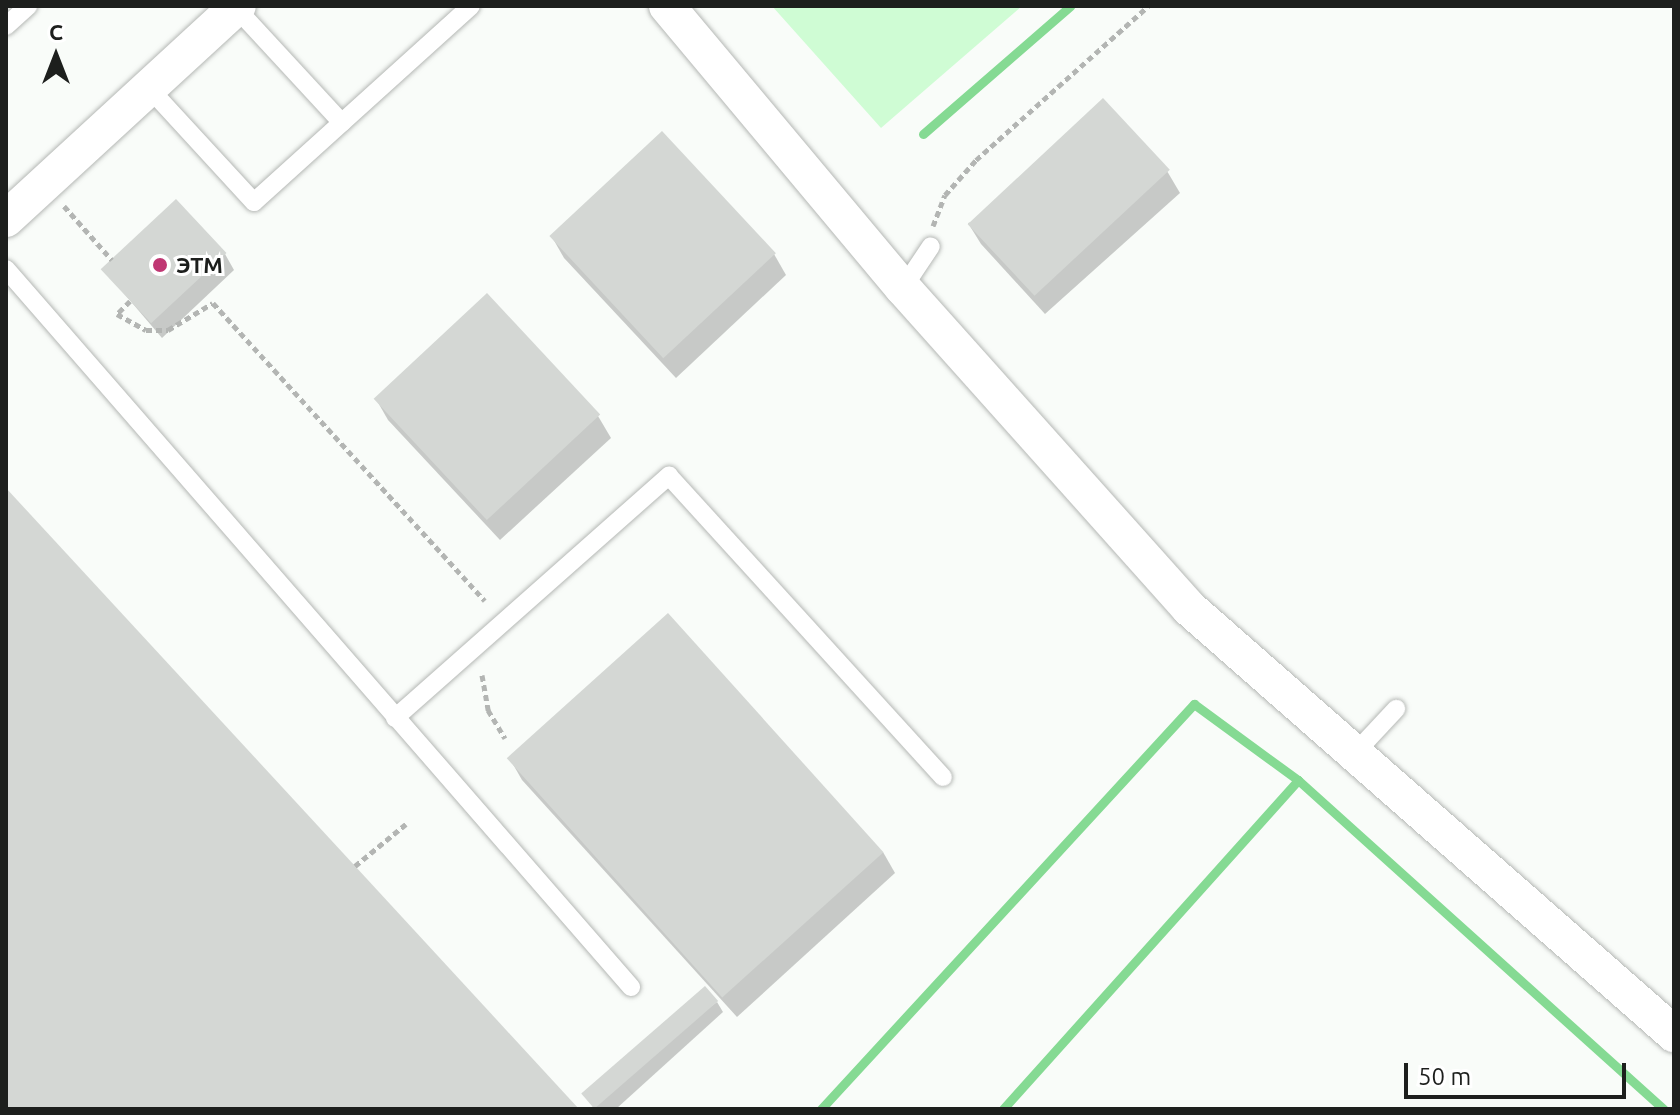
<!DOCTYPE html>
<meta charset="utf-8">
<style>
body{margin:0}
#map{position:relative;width:1680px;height:1115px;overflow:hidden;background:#f9fcf9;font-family:Ubuntu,sans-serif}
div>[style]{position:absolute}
.green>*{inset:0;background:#cffcd4}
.shadow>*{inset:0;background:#0003}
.stream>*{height:9px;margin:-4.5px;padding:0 4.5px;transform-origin:4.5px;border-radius:4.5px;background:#85da93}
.building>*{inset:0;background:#d4d7d4;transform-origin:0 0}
.path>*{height:5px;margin-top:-2.5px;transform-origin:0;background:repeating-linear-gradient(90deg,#b3b5b3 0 6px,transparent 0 10px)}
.roads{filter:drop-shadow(0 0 2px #b5b8b5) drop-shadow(0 0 2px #b5b8b5)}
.service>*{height:18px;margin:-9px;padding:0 9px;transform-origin:9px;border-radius:9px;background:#fff}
.minor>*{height:36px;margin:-18px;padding:0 18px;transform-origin:18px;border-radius:18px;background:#fff}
.dots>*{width:22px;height:22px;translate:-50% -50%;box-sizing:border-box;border:4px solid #fff;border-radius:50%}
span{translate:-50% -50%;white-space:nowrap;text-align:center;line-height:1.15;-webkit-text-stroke:6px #fff;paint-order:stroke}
.poi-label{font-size:22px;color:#1d1f1d;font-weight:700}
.left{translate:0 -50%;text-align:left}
.frame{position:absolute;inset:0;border:8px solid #1d1f1d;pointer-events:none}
.north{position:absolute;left:16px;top:16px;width:80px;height:80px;-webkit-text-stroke:6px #fff;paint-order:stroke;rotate:0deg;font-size:22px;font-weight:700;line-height:32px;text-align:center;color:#1d1f1d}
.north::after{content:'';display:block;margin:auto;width:28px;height:36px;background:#1d1f1d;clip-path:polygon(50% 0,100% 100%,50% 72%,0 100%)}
.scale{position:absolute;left:1404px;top:1063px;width:222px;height:36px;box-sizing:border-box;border:4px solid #1d1f1d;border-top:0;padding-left:10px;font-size:24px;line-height:28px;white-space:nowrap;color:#1d1f1d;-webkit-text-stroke:6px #fff;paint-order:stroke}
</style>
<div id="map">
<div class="green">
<div style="clip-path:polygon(772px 6px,1022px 6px,881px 128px)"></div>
</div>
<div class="shadow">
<div style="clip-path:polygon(1167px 171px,1180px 193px,1045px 314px,981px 244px,968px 223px)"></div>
<div style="clip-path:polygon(552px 237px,774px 254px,786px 275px,676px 378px,564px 258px)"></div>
<div style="clip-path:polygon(225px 254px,234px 270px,162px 338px,104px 270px)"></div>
<div style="clip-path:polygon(376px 399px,598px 416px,611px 438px,500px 540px,388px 420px)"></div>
<div style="clip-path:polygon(510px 759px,883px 852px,895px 873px,737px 1017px,522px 780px)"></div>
<div style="clip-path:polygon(717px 1002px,723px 1012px,616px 1109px,593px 1107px,587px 1096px)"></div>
</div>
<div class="stream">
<div style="left:923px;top:134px;width:195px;rotate:-41deg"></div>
<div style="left:821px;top:1109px;width:551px;rotate:-47.36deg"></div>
<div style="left:1194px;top:704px;width:129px;rotate:36.2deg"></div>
<div style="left:1298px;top:780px;width:492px;rotate:42deg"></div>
<div style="left:1003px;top:1109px;width:442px;rotate:-48.1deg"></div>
</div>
<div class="building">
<div style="left:1103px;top:98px;width:98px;height:185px;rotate:47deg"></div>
<div style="left:662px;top:131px;width:167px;height:154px;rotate:47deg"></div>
<div style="left:176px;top:199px;width:74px;height:103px;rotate:47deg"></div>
<div style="left:487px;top:293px;width:166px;height:155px;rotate:47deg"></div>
<div style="clip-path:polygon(6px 488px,355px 866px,579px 1109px,6px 1109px)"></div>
<div style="left:668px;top:613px;width:322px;height:217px;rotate:48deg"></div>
<div style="left:705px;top:986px;width:20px;height:164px;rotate:49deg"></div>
</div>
<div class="path">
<div style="left:64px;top:206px;width:72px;rotate:48.4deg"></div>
<div style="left:933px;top:226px;width:33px;rotate:-69deg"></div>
<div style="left:945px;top:195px;width:47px;rotate:-48.5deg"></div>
<div style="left:976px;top:160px;width:231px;rotate:-41.8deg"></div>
<div style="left:130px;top:301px;width:18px;rotate:135deg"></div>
<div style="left:117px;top:314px;width:33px;rotate:29deg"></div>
<div style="left:146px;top:330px;width:22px"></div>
<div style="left:168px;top:330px;width:52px;rotate:-31deg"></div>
<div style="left:213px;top:303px;width:403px;rotate:47.6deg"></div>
<div style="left:482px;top:675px;width:36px;rotate:80deg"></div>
<div style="left:488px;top:710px;width:33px;rotate:59deg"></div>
<div style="left:355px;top:866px;width:66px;rotate:-39.5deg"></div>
</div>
<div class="roads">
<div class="service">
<div style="left:236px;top:8px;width:156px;rotate:47.3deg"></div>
<div style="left:6px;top:26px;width:30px;rotate:-42deg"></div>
<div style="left:149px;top:88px;width:155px;rotate:47.4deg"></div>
<div style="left:254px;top:202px;width:292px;rotate:-42.1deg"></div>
<div style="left:6px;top:269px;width:952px;rotate:48.96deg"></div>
<div style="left:903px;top:288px;width:50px;rotate:-56.3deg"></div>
<div style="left:395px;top:718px;width:366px;rotate:-41.5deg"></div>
<div style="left:669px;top:476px;width:407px;rotate:47.7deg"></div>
<div style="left:1354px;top:754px;width:62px;rotate:-47deg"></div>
</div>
<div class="minor">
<div style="left:667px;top:6px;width:368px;rotate:50.1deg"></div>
<div style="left:903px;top:288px;width:429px;rotate:48.2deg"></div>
<div style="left:1189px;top:608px;width:646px;rotate:41.29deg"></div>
<div style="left:6px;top:219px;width:315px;rotate:-42.6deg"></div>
</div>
</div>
<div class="dots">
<div style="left:160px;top:265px;background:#c03773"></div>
</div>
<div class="poi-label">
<span class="left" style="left:176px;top:265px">ЭТМ</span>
</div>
<div class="frame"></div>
<div class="north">С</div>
<div class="scale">50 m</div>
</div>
